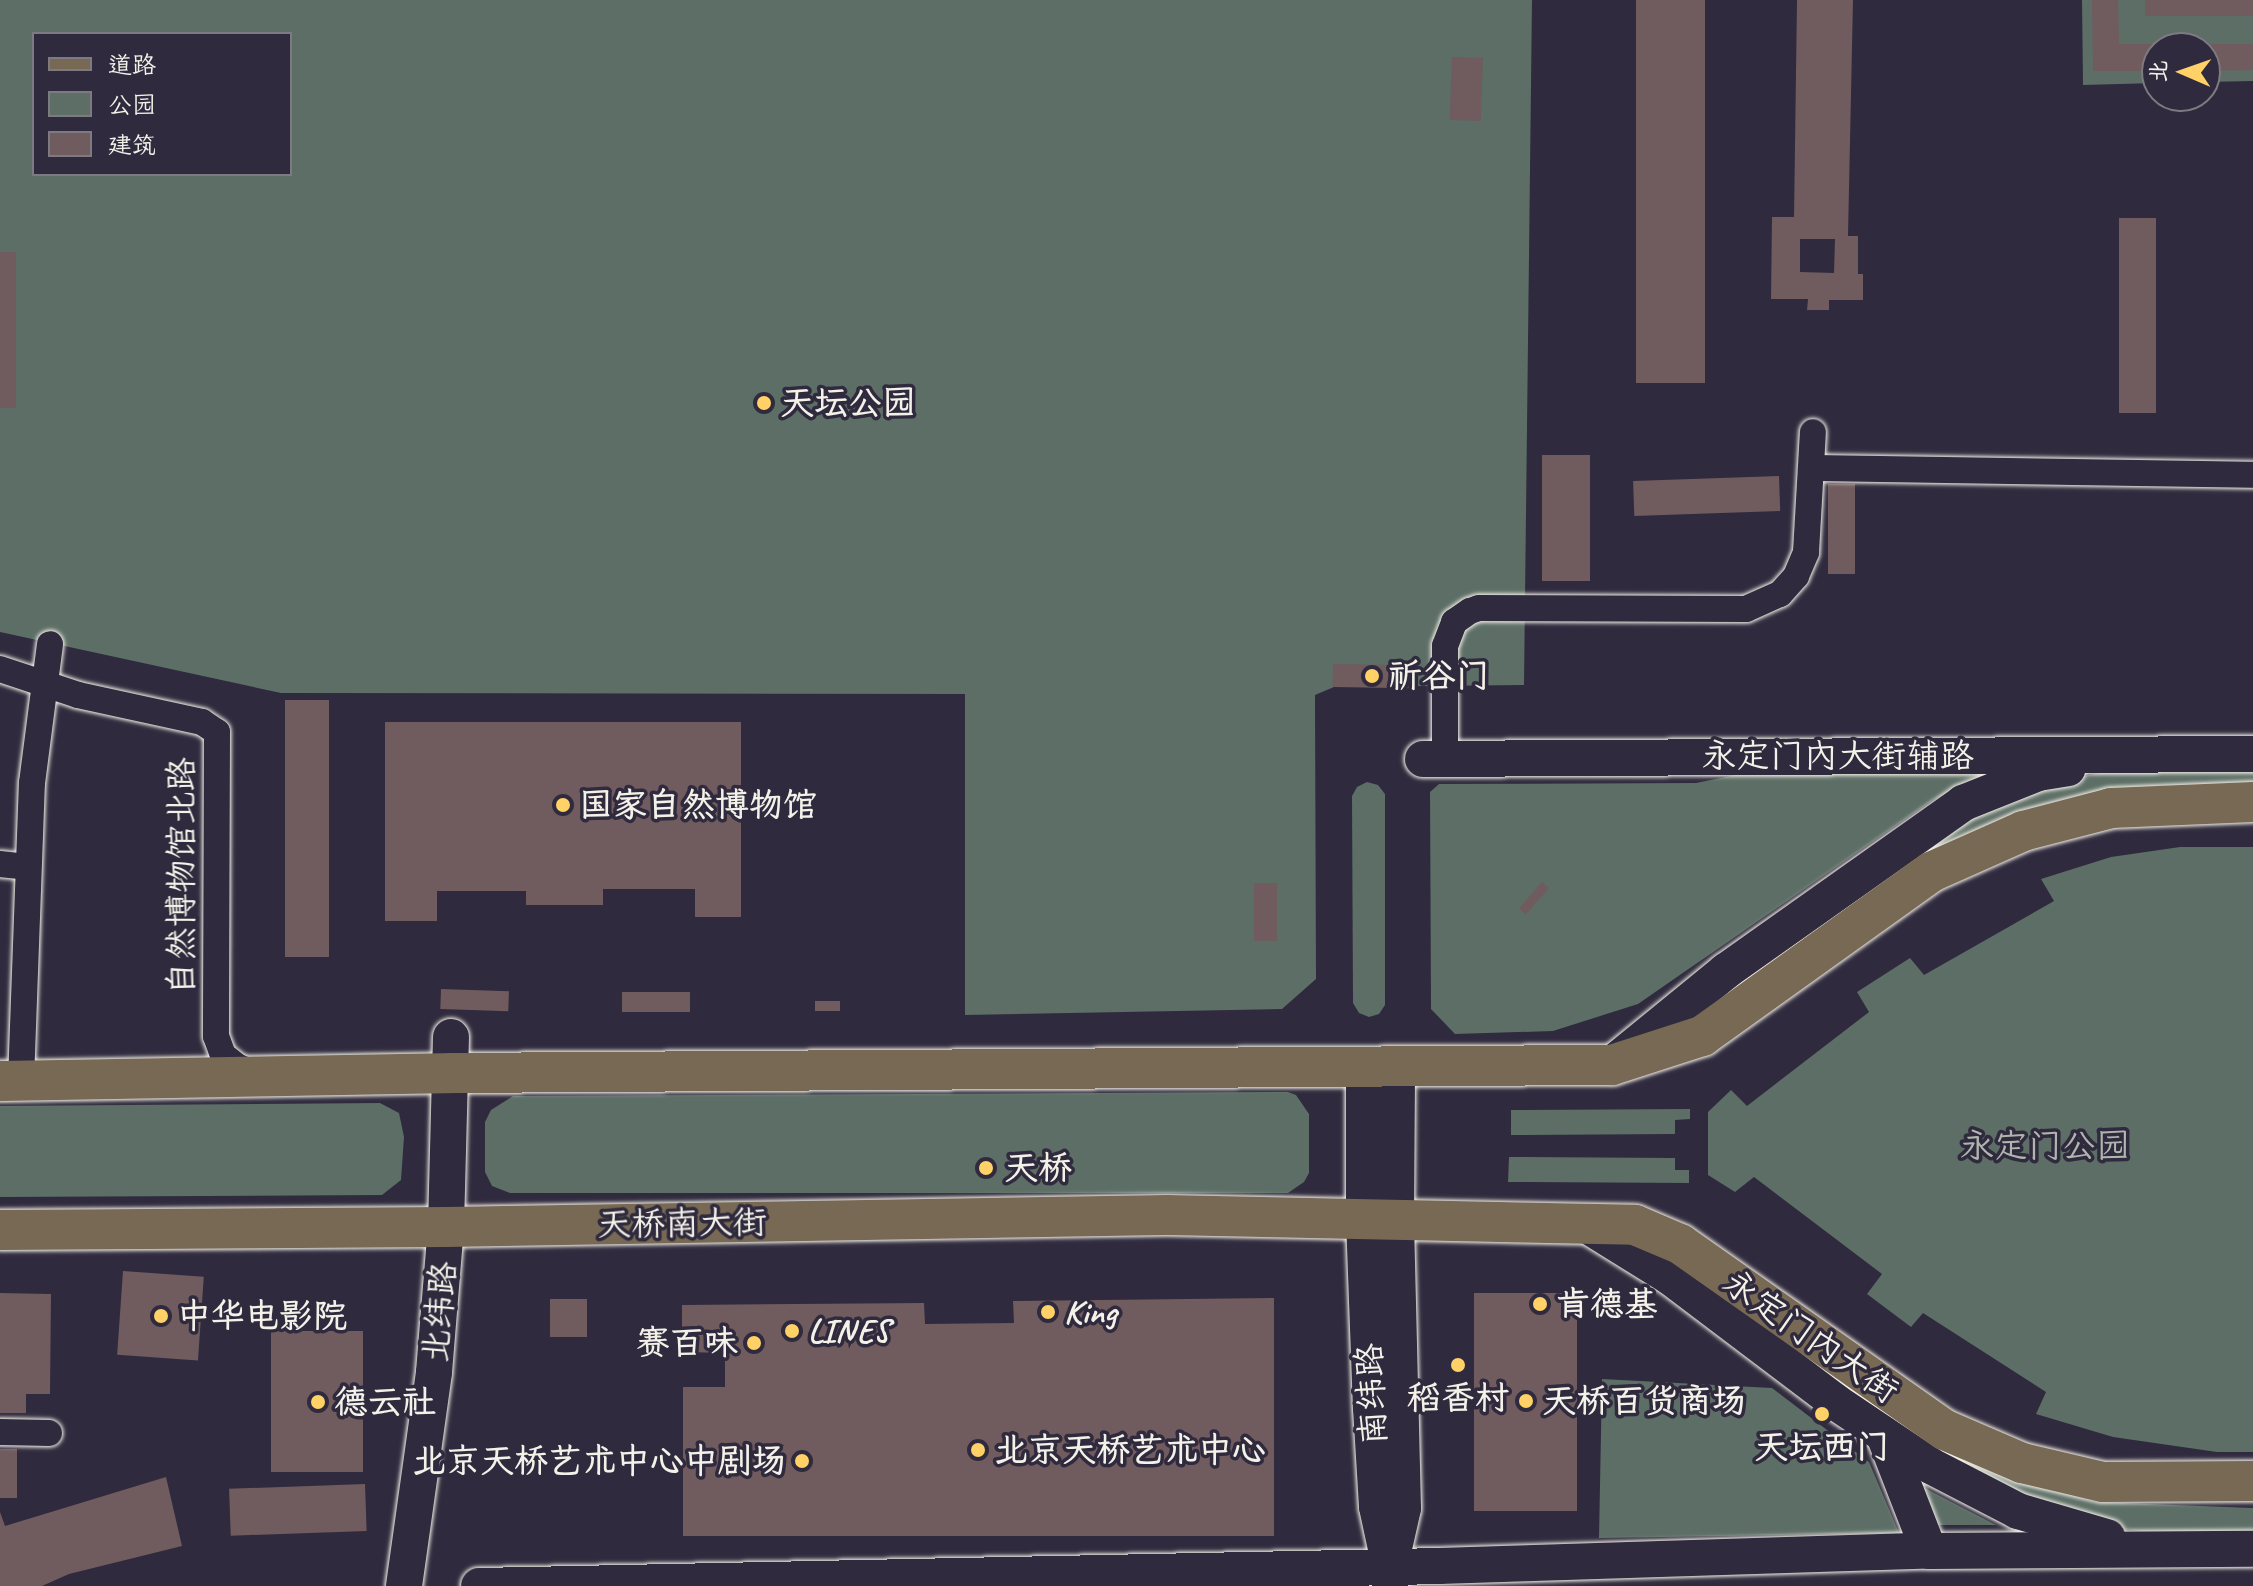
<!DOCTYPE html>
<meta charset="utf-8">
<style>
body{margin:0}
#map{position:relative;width:2253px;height:1586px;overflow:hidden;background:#2f2a3d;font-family:Caveat,"LXGW WenKai TC",sans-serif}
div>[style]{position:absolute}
.green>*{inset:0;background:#5c6e66}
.building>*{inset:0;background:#705b5f;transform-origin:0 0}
.roads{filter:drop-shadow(0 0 2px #f4f1e8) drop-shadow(0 0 2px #f4f1e8)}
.street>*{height:26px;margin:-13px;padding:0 13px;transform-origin:13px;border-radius:13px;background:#2f2a3d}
.secondary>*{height:36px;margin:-18px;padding:0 18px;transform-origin:18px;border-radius:18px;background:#2f2a3d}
.primary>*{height:40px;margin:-20px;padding:0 20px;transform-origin:20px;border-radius:20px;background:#786954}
.dots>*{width:22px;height:22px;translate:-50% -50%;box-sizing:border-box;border:4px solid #2f2a3d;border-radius:50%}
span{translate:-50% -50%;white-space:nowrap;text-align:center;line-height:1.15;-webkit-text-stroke:7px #2f2a3d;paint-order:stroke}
.poi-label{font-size:34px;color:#f4f1e8;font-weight:700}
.left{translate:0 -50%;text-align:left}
.right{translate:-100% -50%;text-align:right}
.street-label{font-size:34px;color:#f4f1e8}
.park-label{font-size:34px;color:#b0b6ae}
.legend{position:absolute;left:32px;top:32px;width:260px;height:144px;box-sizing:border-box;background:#2f2a3d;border:2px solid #7e7a81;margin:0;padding:10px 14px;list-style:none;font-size:24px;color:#f4f1e8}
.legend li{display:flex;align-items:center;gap:16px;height:40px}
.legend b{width:40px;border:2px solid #7e7a81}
.north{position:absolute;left:2141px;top:32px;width:80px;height:80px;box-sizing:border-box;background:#2f2a3d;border:2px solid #7e7a81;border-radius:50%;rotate:272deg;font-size:22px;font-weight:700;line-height:32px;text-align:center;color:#f4f1e8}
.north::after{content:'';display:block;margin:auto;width:28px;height:36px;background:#ffd166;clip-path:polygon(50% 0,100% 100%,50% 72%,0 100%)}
</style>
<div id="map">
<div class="green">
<div style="clip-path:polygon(evenodd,0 0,1532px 0,1524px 685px,1334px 687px,1315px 695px,1316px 979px,1282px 1009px,965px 1015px,965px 694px,281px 693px,0 632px,0 0,34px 34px,290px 34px,290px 174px,34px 174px,34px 34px)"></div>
<div style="clip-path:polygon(2082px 0,2253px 0,2253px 81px,2205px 82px,2205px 48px,2157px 48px,2157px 83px,2083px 85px)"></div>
<div style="clip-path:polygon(2253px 763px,2253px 785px,2165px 785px,2109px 790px,2011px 816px,1931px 853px,1861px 898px,1851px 897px,1955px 825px,2060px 781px,2115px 770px)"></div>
<div style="clip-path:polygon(1750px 772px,1986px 775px,1933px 800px,1638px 1004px,1553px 1031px,1455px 1034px,1431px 1009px,1430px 792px,1439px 784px,1696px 783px)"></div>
<div style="clip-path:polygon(1367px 782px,1378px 785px,1385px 794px,1385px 1005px,1379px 1014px,1369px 1017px,1359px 1013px,1353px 1003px,1352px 796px,1357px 787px)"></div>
<div style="clip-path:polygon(2180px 847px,2253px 847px,2253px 1452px,2217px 1452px,2113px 1437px,2036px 1414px,2046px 1392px,1923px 1313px,1911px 1327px,1867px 1294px,1882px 1274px,1754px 1177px,1735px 1192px,1708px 1175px,1708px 1112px,1731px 1090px,1747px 1106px,1869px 1012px,1857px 992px,1910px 958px,1924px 975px,2054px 901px,2041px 879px,2111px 857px)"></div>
<div style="clip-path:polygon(1288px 1092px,1296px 1095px,1309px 1114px,1309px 1173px,1304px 1182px,1288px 1193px,510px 1193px,492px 1186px,485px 1172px,485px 1122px,491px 1110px,513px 1096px)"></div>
<div style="clip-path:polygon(380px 1103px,399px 1113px,404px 1137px,401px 1180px,382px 1195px,0 1197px,0 1106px)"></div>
<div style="clip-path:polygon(1690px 1109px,1690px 1119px,1675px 1120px,1675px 1134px,1511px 1135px,1511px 1110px)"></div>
<div style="clip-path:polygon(1509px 1157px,1675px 1158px,1675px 1170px,1689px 1170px,1689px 1183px,1508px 1182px)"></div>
<div style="clip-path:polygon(1602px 1379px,1772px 1388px,1869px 1462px,1899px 1533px,1599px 1538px)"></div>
<div style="clip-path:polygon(1865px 1405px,1961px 1455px,2022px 1480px,2095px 1502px,2253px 1508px,2253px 1536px,2189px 1536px,2122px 1529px,1966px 1475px)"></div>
<div style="clip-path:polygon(1911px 1481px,1996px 1525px,1931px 1525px)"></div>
</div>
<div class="building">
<div style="left:1636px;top:0;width:69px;height:383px"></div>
<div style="clip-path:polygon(evenodd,1797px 0,1853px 0,1848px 236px,1858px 236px,1858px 274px,1863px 274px,1863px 300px,1829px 300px,1829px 310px,1807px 310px,1808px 299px,1771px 299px,1772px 217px,1794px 217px,1797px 0,1800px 239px,1835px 239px,1834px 273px,1800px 272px,1800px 239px)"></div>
<div style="clip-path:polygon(2092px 0,2118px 0,2119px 44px,2253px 44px,2253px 70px,2205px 71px,2205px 48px,2157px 48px,2157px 71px,2093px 71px)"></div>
<div style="left:2145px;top:0;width:108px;height:16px"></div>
<div style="left:1452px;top:57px;width:31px;height:63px;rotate:2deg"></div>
<div style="left:2119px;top:218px;width:37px;height:195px"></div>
<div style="left:0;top:252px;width:16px;height:156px"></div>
<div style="left:1590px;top:455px;width:126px;height:48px;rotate:90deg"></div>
<div style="left:1779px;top:476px;width:35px;height:146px;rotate:88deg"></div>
<div style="left:1828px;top:484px;width:27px;height:90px"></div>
<div style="left:1333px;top:664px;width:77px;height:23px;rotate:1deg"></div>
<div style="left:285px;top:700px;width:44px;height:257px"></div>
<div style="clip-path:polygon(385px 722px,741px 722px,741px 917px,695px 917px,695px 889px,603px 889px,603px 905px,526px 905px,526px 891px,437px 891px,437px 921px,385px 921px)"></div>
<div style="left:1542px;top:882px;width:9px;height:35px;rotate:41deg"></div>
<div style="left:1254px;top:883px;width:23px;height:58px"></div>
<div style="left:441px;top:989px;width:68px;height:20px;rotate:2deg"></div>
<div style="left:622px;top:992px;width:68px;height:20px"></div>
<div style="left:815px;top:1001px;width:25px;height:10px"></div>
<div style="left:123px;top:1271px;width:81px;height:84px;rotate:4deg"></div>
<div style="clip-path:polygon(0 1293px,51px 1294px,50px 1394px,26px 1394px,26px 1413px,0 1413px)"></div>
<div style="left:1474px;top:1293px;width:103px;height:218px"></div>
<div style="clip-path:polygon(1274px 1298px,1274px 1536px,683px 1536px,683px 1387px,725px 1387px,725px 1353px,682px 1352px,682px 1305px,924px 1303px,925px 1324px,1014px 1323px,1013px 1301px)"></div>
<div style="left:550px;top:1299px;width:37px;height:38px"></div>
<div style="left:363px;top:1331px;width:141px;height:92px;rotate:90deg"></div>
<div style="left:0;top:1449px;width:17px;height:49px"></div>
<div style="clip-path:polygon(166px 1477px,182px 1546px,69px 1574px,42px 1586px,0 1586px,0 1512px,5px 1526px)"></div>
<div style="left:365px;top:1484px;width:47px;height:136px;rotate:88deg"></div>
</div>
<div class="roads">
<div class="street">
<div style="left:1813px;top:468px;width:440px;rotate:0.9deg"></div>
<div style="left:0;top:669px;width:82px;rotate:18.4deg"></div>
<div style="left:78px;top:695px;width:127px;rotate:12.3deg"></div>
<div style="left:202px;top:722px;width:18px;rotate:34deg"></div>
<div style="left:217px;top:732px;width:304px;rotate:90.2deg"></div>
<div style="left:216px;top:1036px;width:20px;rotate:70deg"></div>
<div style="left:223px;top:1055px;width:19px;rotate:39deg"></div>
<div style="left:238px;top:1067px;width:17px;rotate:21deg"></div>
<div style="left:1445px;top:759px;width:113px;rotate:-90deg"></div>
<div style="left:1445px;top:646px;width:26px;rotate:-69deg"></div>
<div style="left:1454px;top:622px;width:19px;rotate:-35deg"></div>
<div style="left:1470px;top:611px;width:9px;rotate:-18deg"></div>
<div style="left:1479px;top:608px;width:267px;rotate:0.2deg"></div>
<div style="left:1746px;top:609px;width:37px;rotate:-24deg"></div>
<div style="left:1780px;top:594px;width:24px;rotate:-48deg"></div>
<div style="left:1796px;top:576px;width:26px;rotate:-67deg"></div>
<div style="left:1806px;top:552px;width:120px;rotate:-86.7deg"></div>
<div style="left:0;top:864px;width:27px;rotate:6deg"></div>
<div style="left:21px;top:1081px;width:298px;rotate:-87.9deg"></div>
<div style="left:32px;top:783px;width:140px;rotate:-82.6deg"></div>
<div style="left:0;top:1432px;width:49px;rotate:1.2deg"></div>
</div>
<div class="secondary">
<div style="left:1423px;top:759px;width:830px;rotate:-0.35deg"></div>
<div style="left:1612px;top:1064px;width:147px;rotate:-39.2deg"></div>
<div style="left:1726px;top:971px;width:291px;rotate:-35.3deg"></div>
<div style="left:1963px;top:803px;width:81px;rotate:-21.8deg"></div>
<div style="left:2038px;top:773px;width:30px;rotate:-9deg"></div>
<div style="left:1364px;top:1066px;width:153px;rotate:90deg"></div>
<div style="left:1364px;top:1219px;width:189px;rotate:87.9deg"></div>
<div style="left:1371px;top:1408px;width:99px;rotate:86.5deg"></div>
<div style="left:1377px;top:1507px;width:61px;rotate:77.8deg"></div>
<div style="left:1390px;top:1567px;width:19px;rotate:90deg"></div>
<div style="left:1585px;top:1224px;width:99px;rotate:31.8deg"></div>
<div style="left:1669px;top:1276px;width:207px;rotate:37.1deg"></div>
<div style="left:1834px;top:1401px;width:117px;rotate:33.8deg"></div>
<div style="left:1931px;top:1466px;width:98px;rotate:27.3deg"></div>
<div style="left:2018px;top:1511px;width:93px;rotate:16.3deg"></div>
<div style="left:1884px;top:1435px;width:124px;rotate:68.8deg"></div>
<div style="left:1392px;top:1557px;width:50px;rotate:-77.3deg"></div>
<div style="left:1403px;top:1508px;width:288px;rotate:-91.4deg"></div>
<div style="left:1396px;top:1220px;width:152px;rotate:-89.6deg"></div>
<div style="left:404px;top:1586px;width:216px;rotate:-82deg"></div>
<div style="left:434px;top:1372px;width:145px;rotate:-85.3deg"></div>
<div style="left:446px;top:1227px;width:190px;rotate:-88.5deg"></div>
<div style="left:479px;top:1586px;width:960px;rotate:-1.19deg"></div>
<div style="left:1439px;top:1566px;width:490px;rotate:-1.8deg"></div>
<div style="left:1929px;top:1551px;width:324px;rotate:-0.4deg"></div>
</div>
<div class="primary">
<div style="left:0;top:1081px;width:452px;rotate:-1deg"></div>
<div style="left:452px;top:1073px;width:1160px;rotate:-0.4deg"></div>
<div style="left:1612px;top:1065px;width:95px;rotate:-17.9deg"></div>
<div style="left:1702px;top:1036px;width:282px;rotate:-35.6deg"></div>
<div style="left:1931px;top:872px;width:101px;rotate:-24deg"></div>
<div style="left:2023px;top:831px;width:91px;rotate:-14.6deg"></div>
<div style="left:2111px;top:808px;width:142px;rotate:-2.4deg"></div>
<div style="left:0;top:1230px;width:446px;rotate:-0.4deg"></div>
<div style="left:446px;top:1227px;width:721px;rotate:-0.95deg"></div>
<div style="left:1167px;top:1215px;width:468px;rotate:1.2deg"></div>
<div style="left:1635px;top:1225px;width:49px;rotate:22.9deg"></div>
<div style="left:1680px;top:1244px;width:324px;rotate:35.1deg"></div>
<div style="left:1945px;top:1430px;width:84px;rotate:23.2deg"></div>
<div style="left:2022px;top:1463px;width:83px;rotate:13.2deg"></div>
<div style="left:2103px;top:1482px;width:150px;rotate:-0.4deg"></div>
</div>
</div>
<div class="dots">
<div style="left:764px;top:403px;background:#ffd166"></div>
<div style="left:1372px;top:676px;background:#ffd166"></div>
<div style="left:563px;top:805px;background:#ffd166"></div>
<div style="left:986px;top:1168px;background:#ffd166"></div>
<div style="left:1540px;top:1304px;background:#ffd166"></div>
<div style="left:1048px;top:1312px;background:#ffd166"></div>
<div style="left:161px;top:1316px;background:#ffd166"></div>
<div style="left:792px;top:1331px;background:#ffd166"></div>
<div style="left:754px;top:1343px;background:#ffd166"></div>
<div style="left:1458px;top:1365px;background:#ffd166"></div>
<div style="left:1526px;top:1401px;background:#ffd166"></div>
<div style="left:318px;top:1402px;background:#ffd166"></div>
<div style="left:1822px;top:1414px;background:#ffd166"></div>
<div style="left:978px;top:1450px;background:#ffd166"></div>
<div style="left:802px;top:1461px;background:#ffd166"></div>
</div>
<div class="poi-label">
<span class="left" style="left:780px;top:403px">天坛公园</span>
<span class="left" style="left:1388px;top:676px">祈谷门</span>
<span class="left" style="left:579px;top:805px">国家自然博物馆</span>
<span class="left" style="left:1004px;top:1168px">天桥</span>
<span class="left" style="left:1556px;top:1304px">肯德基</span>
<span class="left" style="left:1064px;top:1312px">King</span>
<span class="left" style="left:177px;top:1316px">中华电影院</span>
<span class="left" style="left:808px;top:1331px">LINES</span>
<span class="right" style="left:738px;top:1343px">赛百味</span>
<span style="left:1458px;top:1398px">稻香村</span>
<span class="left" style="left:1542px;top:1401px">天桥百货商场</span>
<span class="left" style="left:334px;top:1402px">德云社</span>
<span style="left:1822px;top:1447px">天坛西门</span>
<span class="left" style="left:994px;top:1450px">北京天桥艺术中心</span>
<span class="right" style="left:786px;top:1461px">北京天桥艺术中心中剧场</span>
</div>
<div class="street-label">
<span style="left:1838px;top:756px">永定门内大街辅路</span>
<span style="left:181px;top:876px;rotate:-90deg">自然博物馆北路</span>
<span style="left:682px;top:1223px;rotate:-1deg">天桥南大街</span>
<span style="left:439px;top:1312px;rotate:-85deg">北纬路</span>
<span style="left:1811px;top:1336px;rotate:35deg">永定门内大街</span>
<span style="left:1371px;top:1394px;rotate:-93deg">南纬路</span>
</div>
<div class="park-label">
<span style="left:2045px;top:1146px">永定门公园</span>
</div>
<ul class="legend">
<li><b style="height:10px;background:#786954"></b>道路</li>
<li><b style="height:22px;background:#5c6e66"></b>公园</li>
<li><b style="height:22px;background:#705b5f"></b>建筑</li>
</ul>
<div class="north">北</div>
</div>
